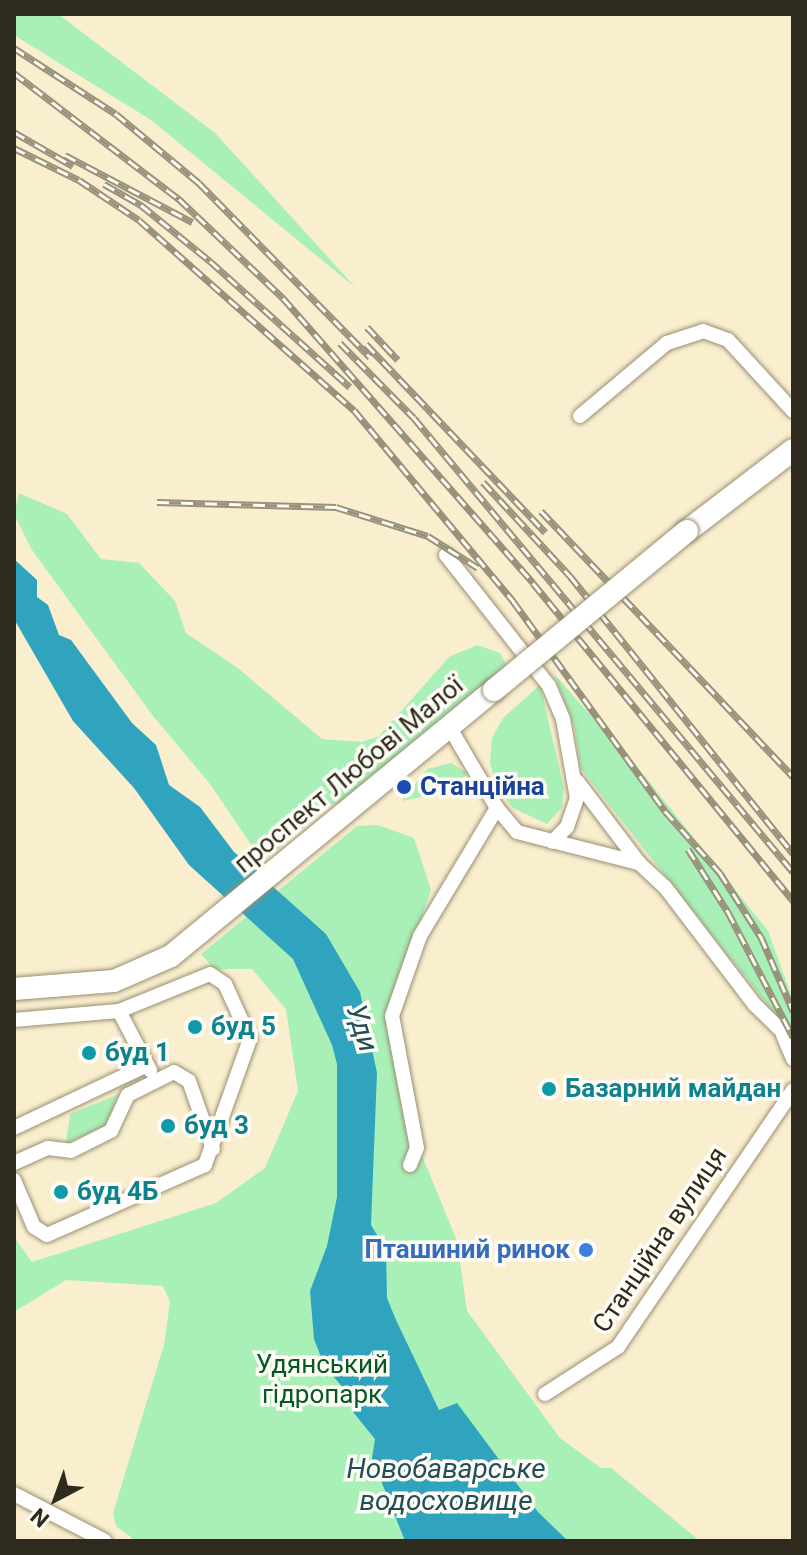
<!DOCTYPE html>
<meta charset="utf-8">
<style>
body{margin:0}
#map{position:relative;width:807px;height:1555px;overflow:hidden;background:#f9eece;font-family:Roboto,sans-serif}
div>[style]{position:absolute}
.green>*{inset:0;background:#a8f0b7}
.water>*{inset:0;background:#30a4be}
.roads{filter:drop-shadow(0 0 2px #998f72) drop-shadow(0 0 2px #998f72)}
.minor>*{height:14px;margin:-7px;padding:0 7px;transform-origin:7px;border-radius:7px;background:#fff}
.primary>*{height:22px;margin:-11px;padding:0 11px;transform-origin:11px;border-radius:11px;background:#fff}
.rail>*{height:7px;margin-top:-3.5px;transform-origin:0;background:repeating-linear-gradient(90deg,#fefcf5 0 12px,#99927b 0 24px);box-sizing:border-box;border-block:2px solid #99927b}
.bridges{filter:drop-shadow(0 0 2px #998f72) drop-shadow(0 0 2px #998f72)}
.primary-bridge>*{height:22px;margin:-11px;padding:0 11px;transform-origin:11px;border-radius:11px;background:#fff}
.dots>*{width:22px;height:22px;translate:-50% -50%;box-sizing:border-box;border:4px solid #fefcf5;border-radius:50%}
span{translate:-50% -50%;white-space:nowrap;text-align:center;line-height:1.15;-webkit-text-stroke:7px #fefcf5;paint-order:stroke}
.street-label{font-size:26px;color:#2e2a1e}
.transit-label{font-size:26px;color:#164399;font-weight:700}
.left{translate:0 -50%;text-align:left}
.culture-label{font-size:26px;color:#0d838f;font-weight:700}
.shop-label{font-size:26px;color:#366cbe;font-weight:700}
.right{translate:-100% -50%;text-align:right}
.park-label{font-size:26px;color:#055928}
.water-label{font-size:28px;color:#204f5a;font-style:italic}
.frame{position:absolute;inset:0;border:16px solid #2e2a1e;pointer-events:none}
.north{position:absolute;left:16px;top:1459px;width:80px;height:80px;-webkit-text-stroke:6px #fefcf5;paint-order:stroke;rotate:221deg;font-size:22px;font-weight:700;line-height:32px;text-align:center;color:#2e2a1e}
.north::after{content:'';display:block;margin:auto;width:28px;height:36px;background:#2e2a1e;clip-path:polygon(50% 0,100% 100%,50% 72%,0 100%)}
</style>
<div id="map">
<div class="green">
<div style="clip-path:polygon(14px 14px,58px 14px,215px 133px,356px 288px,151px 120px,14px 35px)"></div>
<div style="clip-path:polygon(19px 493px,67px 514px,101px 559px,139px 563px,175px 601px,186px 633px,239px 669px,322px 739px,362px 742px,379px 736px,449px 657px,477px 645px,500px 653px,507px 666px,346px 805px,333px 804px,269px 856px,254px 849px,210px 784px,153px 716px,32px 550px,14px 514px)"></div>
<div style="clip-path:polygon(554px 674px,643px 774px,768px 931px,793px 1000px,793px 1029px,784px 1026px,581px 769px,574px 725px)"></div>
<div style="clip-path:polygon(540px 685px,564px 788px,562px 808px,547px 824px,513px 808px,496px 785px,490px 763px,492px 738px,503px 718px)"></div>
<div style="clip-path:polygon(451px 763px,469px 774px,434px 794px,402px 801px,427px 769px)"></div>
<div style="clip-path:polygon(378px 825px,414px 838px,431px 890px,386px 1018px,421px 1153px,457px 1241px,467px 1311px,560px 1438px,601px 1468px,611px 1468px,700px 1541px,136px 1541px,116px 1526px,113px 1513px,164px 1345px,170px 1302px,163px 1286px,66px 1280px,14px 1312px,14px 1237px,32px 1262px,216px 1203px,265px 1168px,298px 1091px,286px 1009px,252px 969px,214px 969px,201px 954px,357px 826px)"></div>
<div style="clip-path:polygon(117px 1095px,108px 1125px,66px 1143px,70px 1114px)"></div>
</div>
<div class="water">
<div style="clip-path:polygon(14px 559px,37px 580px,37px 597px,48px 605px,59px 635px,71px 640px,132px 723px,156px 745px,169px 785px,200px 807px,234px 852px,326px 934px,360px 992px,377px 1073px,371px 1225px,386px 1250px,387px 1298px,396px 1320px,439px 1410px,457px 1403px,538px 1512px,568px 1541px,405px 1541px,372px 1458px,375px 1439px,353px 1412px,353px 1399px,325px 1367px,314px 1339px,310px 1291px,327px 1246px,337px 1197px,337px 1064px,332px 1045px,293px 959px,189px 865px,134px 788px,73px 721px,14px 619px)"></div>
</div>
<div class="roads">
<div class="minor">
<div style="left:580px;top:416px;width:114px;rotate:-40deg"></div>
<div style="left:667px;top:343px;width:38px;rotate:-18deg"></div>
<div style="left:703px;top:331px;width:27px;rotate:20deg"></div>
<div style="left:728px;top:340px;width:96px;rotate:47.5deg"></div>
<div style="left:446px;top:555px;width:167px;rotate:51.8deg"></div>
<div style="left:549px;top:686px;width:36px;rotate:67deg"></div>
<div style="left:563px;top:719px;width:80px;rotate:80deg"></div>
<div style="left:577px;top:798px;width:31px;rotate:109deg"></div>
<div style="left:567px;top:827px;width:21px;rotate:135deg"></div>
<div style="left:450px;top:728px;width:93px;rotate:59.6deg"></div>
<div style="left:497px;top:808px;width:31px;rotate:50deg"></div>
<div style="left:517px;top:832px;width:126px;rotate:14.3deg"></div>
<div style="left:639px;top:863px;width:35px;rotate:43deg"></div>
<div style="left:665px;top:887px;width:148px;rotate:52.7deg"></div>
<div style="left:755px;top:1005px;width:53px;rotate:44.2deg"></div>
<div style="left:577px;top:781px;width:103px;rotate:52.9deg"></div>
<div style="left:119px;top:1011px;width:67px;rotate:62.3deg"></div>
<div style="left:14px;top:1020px;width:105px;rotate:-4.9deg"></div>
<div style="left:119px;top:1011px;width:98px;rotate:-22.1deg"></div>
<div style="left:210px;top:974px;width:18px;rotate:34deg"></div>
<div style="left:225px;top:984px;width:60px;rotate:65.6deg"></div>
<div style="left:250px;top:1039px;width:134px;rotate:109.7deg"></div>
<div style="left:205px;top:1165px;width:173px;rotate:156.1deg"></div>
<div style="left:47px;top:1235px;width:15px;rotate:-148deg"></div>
<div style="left:34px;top:1227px;width:51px;rotate:-113.1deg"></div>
<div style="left:783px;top:1035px;width:26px;rotate:67deg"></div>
<div style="left:14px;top:1128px;width:147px;rotate:-25.3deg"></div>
<div style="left:14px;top:1163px;width:37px;rotate:-24deg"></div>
<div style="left:48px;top:1148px;width:23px;rotate:7deg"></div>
<div style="left:71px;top:1151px;width:45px;rotate:-26.6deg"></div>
<div style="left:111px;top:1131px;width:40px;rotate:-65deg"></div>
<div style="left:128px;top:1095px;width:51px;rotate:-26.6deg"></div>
<div style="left:174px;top:1072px;width:17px;rotate:31deg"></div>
<div style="left:189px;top:1081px;width:72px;rotate:70.6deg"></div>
<div style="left:410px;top:1165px;width:18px;rotate:-68deg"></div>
<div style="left:417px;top:1148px;width:134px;rotate:-100.7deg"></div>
<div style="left:392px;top:1016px;width:85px;rotate:-70.7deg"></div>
<div style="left:420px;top:936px;width:149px;rotate:-59deg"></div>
<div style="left:545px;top:1394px;width:87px;rotate:-32.8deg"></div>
<div style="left:618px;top:1347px;width:311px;rotate:-55.7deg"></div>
<div style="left:14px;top:1494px;width:102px;rotate:27.3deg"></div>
</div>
<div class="primary">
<div style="left:687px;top:531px;width:133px;rotate:-37.4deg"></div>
<div style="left:14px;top:989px;width:100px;rotate:-4.6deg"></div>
<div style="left:114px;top:981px;width:62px;rotate:-23.7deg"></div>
<div style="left:171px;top:956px;width:418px;rotate:-39.5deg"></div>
</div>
</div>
<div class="rail">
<div style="left:14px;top:48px;width:121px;rotate:32.9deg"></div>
<div style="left:116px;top:114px;width:108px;rotate:39.7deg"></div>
<div style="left:199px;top:183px;width:244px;rotate:45.5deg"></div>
<div style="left:14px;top:73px;width:208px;rotate:37.4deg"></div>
<div style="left:179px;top:199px;width:144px;rotate:43.6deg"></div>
<div style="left:283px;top:298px;width:379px;rotate:48.7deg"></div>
<div style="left:533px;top:583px;width:411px;rotate:50.7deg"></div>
<div style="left:14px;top:132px;width:68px;rotate:30deg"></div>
<div style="left:14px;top:148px;width:72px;rotate:26.2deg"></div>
<div style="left:79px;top:180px;width:72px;rotate:33.7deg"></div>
<div style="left:139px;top:220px;width:287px;rotate:41.5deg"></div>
<div style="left:354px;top:410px;width:249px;rotate:50.2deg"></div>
<div style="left:513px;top:601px;width:259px;rotate:54.1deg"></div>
<div style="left:665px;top:811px;width:83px;rotate:48.4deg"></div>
<div style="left:720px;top:873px;width:76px;rotate:57.4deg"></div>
<div style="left:761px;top:937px;width:81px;rotate:66.6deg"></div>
<div style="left:65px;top:155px;width:144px;rotate:27.8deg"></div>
<div style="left:104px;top:184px;width:43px;rotate:29.6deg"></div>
<div style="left:141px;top:205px;width:89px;rotate:39.1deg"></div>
<div style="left:210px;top:261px;width:188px;rotate:42deg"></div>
<div style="left:367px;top:327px;width:45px;rotate:46.8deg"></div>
<div style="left:340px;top:343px;width:105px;rotate:45.4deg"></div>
<div style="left:414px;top:418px;width:591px;rotate:50.14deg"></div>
<div style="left:366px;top:344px;width:260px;rotate:46.4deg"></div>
<div style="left:483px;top:482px;width:128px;rotate:47.2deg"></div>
<div style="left:570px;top:576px;width:356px;rotate:51.2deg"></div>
<div style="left:157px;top:502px;width:179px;rotate:1.6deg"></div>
<div style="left:336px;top:507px;width:96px;rotate:17.5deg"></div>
<div style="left:428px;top:536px;width:59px;rotate:32.6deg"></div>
<div style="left:541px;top:511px;width:366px;rotate:46.5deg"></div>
<div style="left:688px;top:849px;width:75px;rotate:57.6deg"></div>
<div style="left:728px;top:912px;width:141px;rotate:62.5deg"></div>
</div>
<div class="bridges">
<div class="primary-bridge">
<div style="left:494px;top:690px;width:250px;rotate:-39.5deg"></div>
</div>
</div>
<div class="dots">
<div style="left:404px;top:787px;background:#1a4fb4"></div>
<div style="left:195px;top:1027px;background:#0f9aa8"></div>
<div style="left:89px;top:1053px;background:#0f9aa8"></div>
<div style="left:549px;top:1089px;background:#0f9aa8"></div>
<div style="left:168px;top:1126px;background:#0f9aa8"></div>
<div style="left:61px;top:1192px;background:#0f9aa8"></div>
<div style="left:586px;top:1250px;background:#3f7fe0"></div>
</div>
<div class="street-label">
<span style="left:349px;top:775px;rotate:-40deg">проспект Любові Малої</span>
<span style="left:660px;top:1240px;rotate:-56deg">Станційна вулиця</span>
</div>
<div class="transit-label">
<span class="left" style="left:420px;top:787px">Станційна</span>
</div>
<div class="culture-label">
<span class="left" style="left:211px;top:1027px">буд 5</span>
<span class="left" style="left:105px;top:1053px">буд 1</span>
<span class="left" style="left:565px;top:1089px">Базарний майдан</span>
<span class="left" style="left:184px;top:1126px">буд 3</span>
<span class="left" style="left:77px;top:1192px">буд 4Б</span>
</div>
<div class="shop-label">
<span class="right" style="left:570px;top:1250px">Пташиний ринок</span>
</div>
<div class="park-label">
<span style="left:322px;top:1380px">Удянський<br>гідропарк</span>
</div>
<div class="water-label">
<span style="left:362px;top:1028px;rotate:73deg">Уди</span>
<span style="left:446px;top:1485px">Новобаварське<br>водосховище</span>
</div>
<div class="frame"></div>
<div class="north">N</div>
</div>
